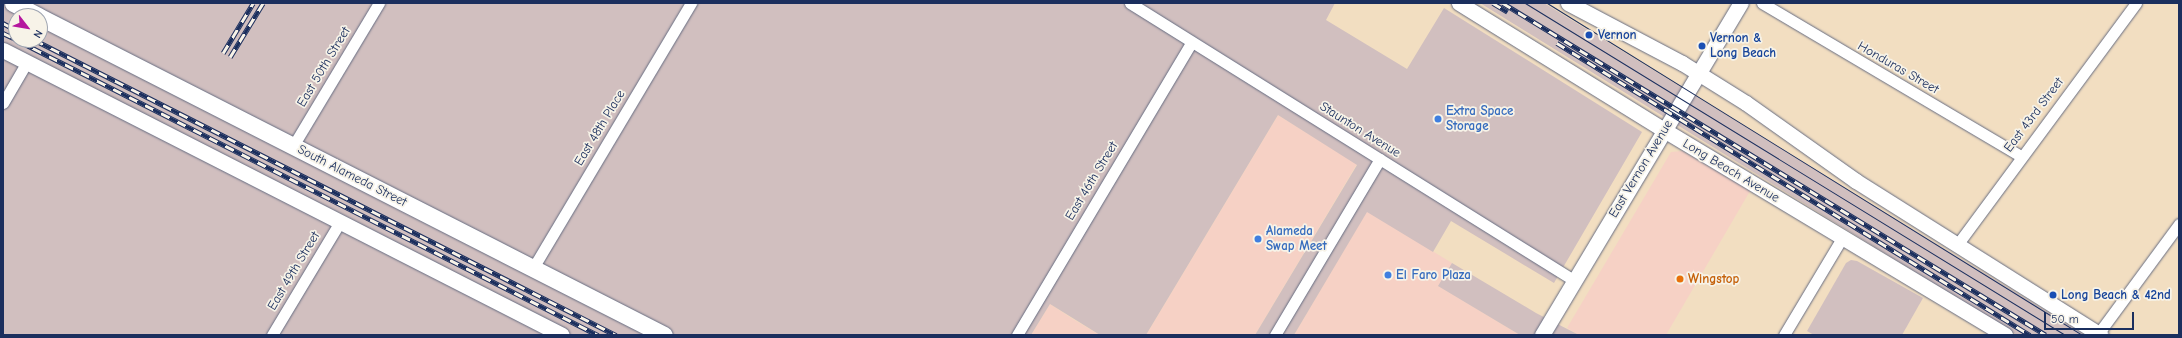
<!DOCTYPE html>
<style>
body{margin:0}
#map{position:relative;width:2182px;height:338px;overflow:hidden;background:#f2dec1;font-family:"Comic Neue",sans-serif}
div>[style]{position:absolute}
.built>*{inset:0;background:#f6d1c5}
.industrial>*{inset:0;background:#d1bfbf}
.roads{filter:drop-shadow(0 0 1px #666c81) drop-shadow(0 0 1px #666c81)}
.street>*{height:11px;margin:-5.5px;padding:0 5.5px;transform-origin:5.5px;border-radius:5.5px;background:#fff}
.secondary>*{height:15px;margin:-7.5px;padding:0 7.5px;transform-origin:7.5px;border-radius:7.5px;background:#fff}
.primary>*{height:17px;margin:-8.5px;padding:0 8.5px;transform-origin:8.5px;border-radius:8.5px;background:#fff}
.tram>*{height:1px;margin:-0.5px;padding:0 0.5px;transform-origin:0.5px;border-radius:0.5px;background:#1b2f5e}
.rail>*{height:4.5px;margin-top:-2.25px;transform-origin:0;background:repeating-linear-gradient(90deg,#f7f3e8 0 9px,#1b2f5e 0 18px);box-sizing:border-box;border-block:1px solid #1b2f5e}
.dots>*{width:11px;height:11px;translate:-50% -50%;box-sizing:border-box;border:2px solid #f7f3e8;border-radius:50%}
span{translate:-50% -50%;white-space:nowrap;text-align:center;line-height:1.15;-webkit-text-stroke:3.5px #f7f3e8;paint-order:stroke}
.transit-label{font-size:13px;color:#164399;font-weight:700}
.left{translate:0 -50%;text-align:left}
.street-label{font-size:13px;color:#1b2f5e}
.shop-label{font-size:13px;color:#366cbe;font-weight:700}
.food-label{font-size:13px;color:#c56008;font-weight:700}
.frame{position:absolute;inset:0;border:4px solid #1b2f5e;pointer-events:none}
.north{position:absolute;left:8px;top:8px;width:40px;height:40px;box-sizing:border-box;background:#f7f3e8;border:1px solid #9fa5b1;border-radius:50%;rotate:121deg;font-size:11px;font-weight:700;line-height:16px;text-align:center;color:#1b2f5e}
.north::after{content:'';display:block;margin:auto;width:14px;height:18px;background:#b5179e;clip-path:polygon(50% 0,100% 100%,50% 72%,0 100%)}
.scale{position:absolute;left:2044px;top:312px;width:90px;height:18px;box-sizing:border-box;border:2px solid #1b2f5e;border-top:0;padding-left:5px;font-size:12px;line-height:14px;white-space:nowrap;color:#1b2f5e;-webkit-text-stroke:3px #f7f3e8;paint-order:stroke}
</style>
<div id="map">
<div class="built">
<div style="clip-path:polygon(1278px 115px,1357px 164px,1255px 335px,1146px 335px)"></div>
<div style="clip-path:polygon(1682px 151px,1750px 191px,1666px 335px,1579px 335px,1567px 328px,1671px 152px)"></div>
<div style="clip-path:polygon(1367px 211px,1452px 263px,1439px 286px,1520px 335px,1294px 335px)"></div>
<div style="clip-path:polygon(1050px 304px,1073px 319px,1100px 335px,1031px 335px)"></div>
</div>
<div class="industrial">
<div style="clip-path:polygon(evenodd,3px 3px,1335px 3px,1326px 20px,1407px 69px,1444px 8px,1642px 132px,1554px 283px,1451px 221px,1433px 252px,1367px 212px,1294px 335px,1255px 335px,1357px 165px,1278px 115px,1146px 335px,1100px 335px,1050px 304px,1031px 335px,3px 335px,3px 3px,16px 16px,40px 16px,40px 40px,16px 40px,16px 16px)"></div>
<div style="clip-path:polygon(1480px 3px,1544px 3px,2085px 335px,2017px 335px)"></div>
<div style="clip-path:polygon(1851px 260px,1857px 261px,1923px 298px,1902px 335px,1814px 335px,1807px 331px,1846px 263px)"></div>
<div style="clip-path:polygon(1452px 263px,1536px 313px,1579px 335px,1520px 335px,1438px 286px)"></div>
</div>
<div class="roads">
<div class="street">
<div style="left:1130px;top:3px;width:525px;rotate:31.99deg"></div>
<div style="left:1762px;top:3px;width:301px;rotate:30.6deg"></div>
<div style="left:3px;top:103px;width:48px;rotate:-59.7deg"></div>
<div style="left:293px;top:146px;width:167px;rotate:-59deg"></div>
<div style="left:1957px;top:245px;width:301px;rotate:-53.5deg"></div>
<div style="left:533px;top:268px;width:309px;rotate:-59.2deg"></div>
<div style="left:2098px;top:334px;width:137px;rotate:-53.6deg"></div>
<div style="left:272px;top:335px;width:132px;rotate:-59deg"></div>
<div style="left:1017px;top:335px;width:341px;rotate:-59.2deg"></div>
<div style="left:1275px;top:335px;width:205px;rotate:-59.2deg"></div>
<div style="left:1784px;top:335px;width:113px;rotate:-59.1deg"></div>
</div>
<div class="secondary">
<div style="left:1459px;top:3px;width:241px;rotate:31.8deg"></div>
<div style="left:1664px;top:130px;width:398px;rotate:31deg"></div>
<div style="left:1568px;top:3px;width:129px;rotate:27.8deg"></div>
<div style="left:1682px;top:63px;width:75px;rotate:32deg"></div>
<div style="left:1746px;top:103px;width:135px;rotate:35.3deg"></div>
<div style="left:1856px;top:181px;width:289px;rotate:32.2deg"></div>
<div style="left:3px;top:50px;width:627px;rotate:27.01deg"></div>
<div style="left:1542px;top:335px;width:387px;rotate:-59.1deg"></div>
</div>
<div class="primary">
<div style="left:13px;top:3px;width:28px;rotate:27deg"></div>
<div style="left:40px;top:17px;width:700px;rotate:27deg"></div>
</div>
</div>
<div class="tram">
<div style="left:1525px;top:3px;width:634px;rotate:31.58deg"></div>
<div style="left:1547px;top:3px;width:630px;rotate:31.82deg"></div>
</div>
<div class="rail">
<div style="left:1493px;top:3px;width:17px;rotate:31deg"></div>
<div style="left:1503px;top:3px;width:636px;rotate:31.44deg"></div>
<div style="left:3px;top:23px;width:15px;rotate:28deg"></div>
<div style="left:3px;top:33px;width:14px;rotate:25deg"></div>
<div style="left:17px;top:40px;width:652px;rotate:26.92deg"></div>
<div style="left:35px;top:40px;width:652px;rotate:26.92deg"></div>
<div style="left:1557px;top:43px;width:556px;rotate:31.69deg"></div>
<div style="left:223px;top:53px;width:58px;rotate:-59deg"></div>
<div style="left:230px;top:57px;width:63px;rotate:-58.6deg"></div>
</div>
<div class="dots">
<div style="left:1589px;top:35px;background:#1a4fb4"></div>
<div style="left:1702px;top:46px;background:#1a4fb4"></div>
<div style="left:1438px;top:119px;background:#3f7fe0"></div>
<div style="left:1258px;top:239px;background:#3f7fe0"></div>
<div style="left:1388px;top:275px;background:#3f7fe0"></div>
<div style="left:1680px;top:279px;background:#e8710a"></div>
<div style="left:2053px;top:295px;background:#1a4fb4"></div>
</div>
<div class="transit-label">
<span class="left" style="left:1598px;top:35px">Vernon</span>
<span class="left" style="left:1710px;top:46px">Vernon &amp;<br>Long Beach</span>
<span class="left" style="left:2061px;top:295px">Long Beach &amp; 42nd</span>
</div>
<div class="street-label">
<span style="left:324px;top:67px;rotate:-59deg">East 50th Street</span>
<span style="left:1898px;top:68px;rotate:30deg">Honduras Street</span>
<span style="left:2034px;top:115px;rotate:-53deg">East 43rd Street</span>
<span style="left:600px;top:128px;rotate:-59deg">East 48th Place</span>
<span style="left:1360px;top:130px;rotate:32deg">Staunton Avenue</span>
<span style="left:1641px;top:169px;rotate:-59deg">East Vernon Avenue</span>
<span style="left:1731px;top:171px;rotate:31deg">Long Beach Avenue</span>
<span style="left:352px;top:176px;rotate:27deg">South Alameda Street</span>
<span style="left:1092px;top:181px;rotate:-59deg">East 46th Street</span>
<span style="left:294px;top:271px;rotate:-59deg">East 49th Street</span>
</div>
<div class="shop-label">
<span class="left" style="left:1446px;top:119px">Extra Space<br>Storage</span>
<span class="left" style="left:1266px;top:239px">Alameda<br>Swap Meet</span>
<span class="left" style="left:1396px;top:275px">El Faro Plaza</span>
</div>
<div class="food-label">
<span class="left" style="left:1688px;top:279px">Wingstop</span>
</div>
<div class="frame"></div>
<div class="north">N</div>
<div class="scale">50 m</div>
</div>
